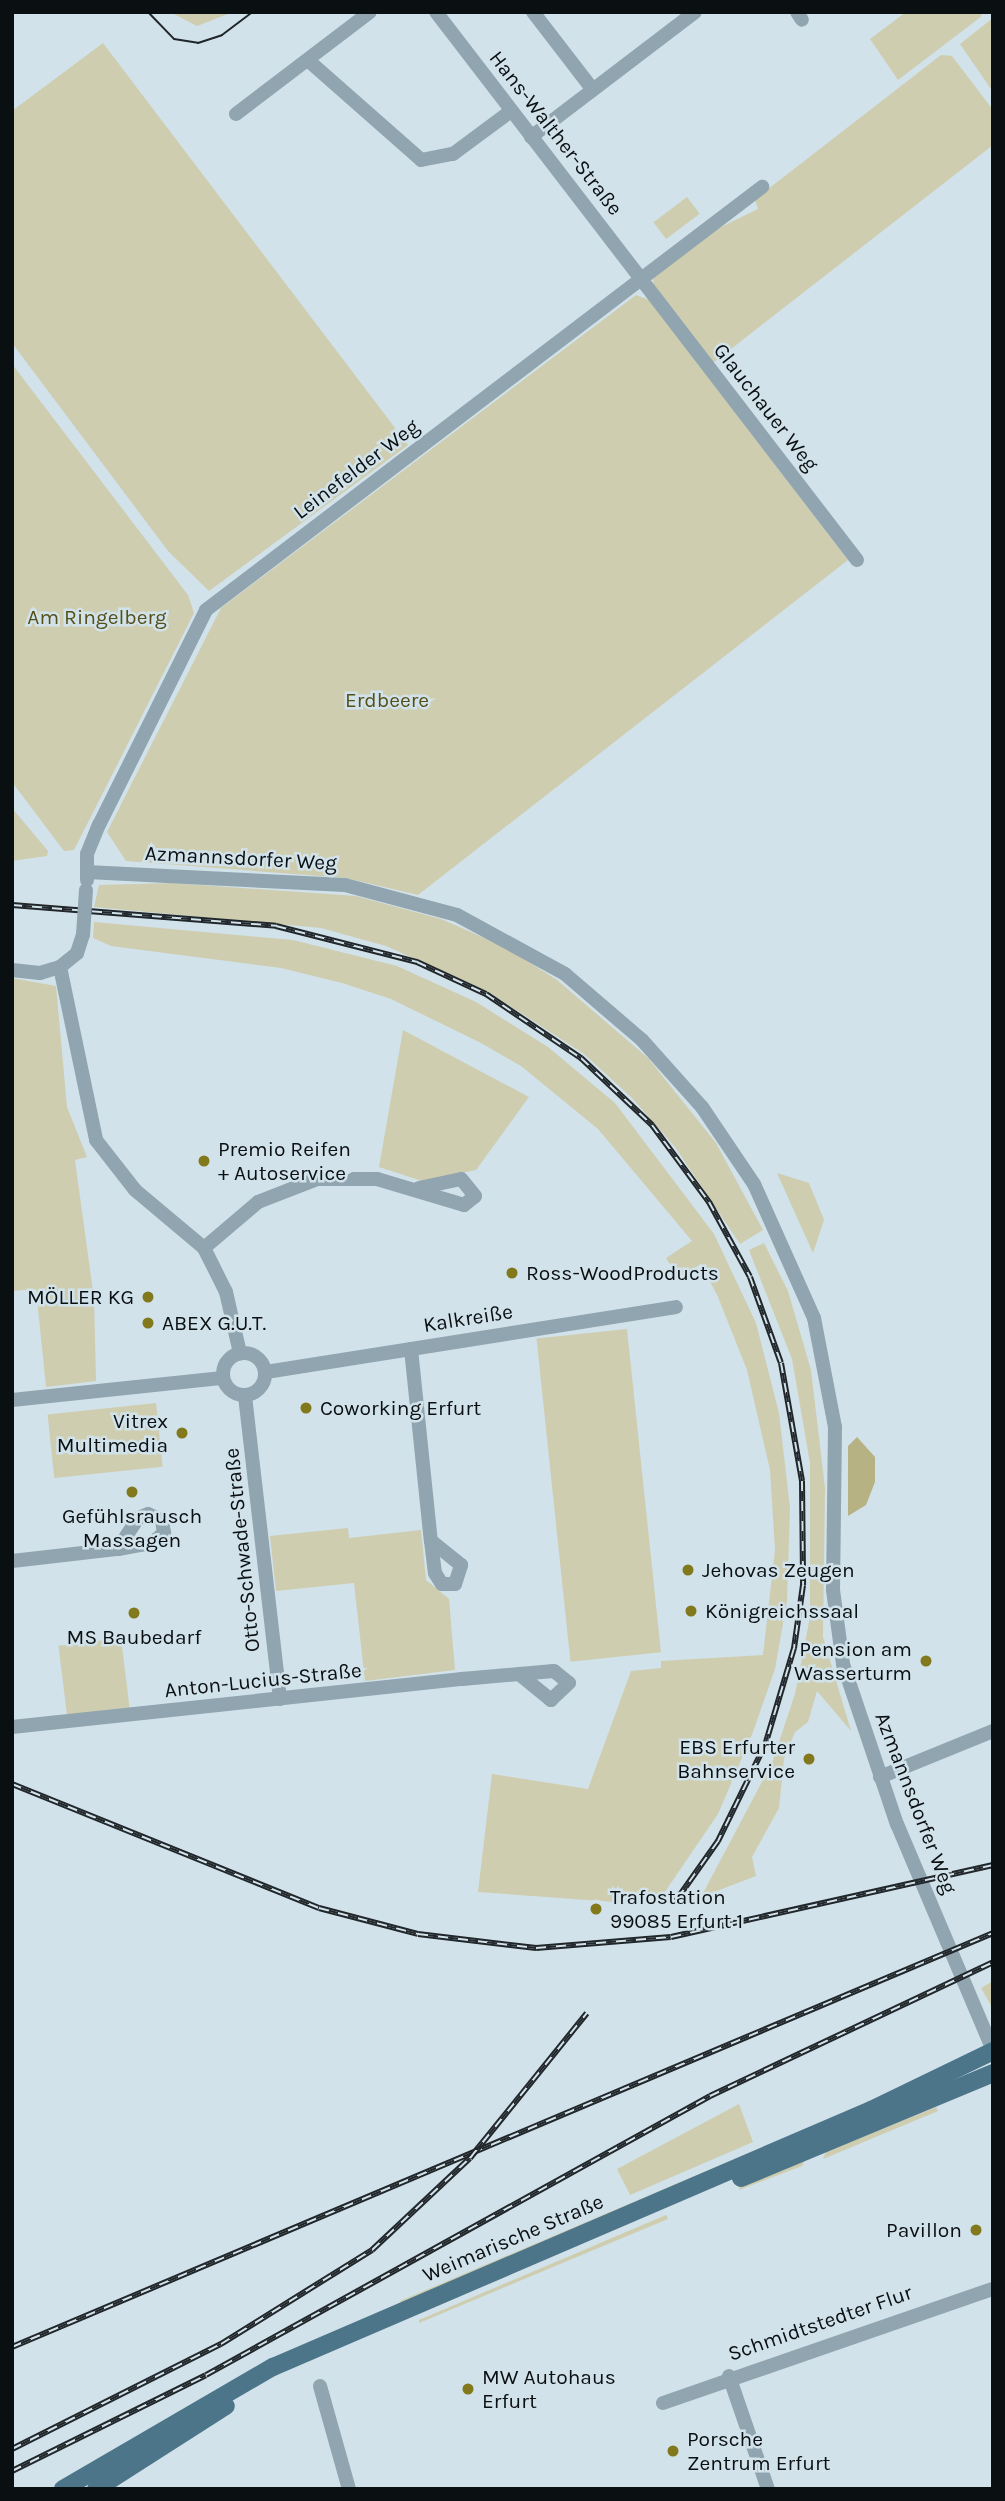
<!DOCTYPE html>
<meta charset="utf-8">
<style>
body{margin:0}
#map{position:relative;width:1005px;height:2501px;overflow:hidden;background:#d1e2ea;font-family:Karla,sans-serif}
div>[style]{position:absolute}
.green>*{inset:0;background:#cfcdaf;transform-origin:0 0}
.forest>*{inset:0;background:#b7b283}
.minor>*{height:14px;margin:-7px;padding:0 7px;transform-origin:7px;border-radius:7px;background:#90a5b0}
.minor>.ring{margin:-7px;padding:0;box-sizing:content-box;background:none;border:14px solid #90a5b0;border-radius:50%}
.major>*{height:18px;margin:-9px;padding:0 9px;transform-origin:9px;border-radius:9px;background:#4d7589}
.tram>*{height:2px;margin:-1px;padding:0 1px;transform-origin:1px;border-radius:1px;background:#20262a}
.rail>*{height:6px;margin-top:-3px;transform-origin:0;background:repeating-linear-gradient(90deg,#d1e2ea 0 10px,#20262a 0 20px);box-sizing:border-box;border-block:2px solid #20262a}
.minor-bridge>*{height:14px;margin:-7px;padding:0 7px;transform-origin:7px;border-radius:7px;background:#90a5b0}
.dots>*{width:19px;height:19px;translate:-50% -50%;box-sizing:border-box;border:4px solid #d1e2ea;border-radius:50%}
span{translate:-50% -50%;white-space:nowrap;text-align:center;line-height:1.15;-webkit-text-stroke:5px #d1e2ea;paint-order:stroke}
.street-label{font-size:21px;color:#0a0f12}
.park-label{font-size:21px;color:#565018}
.poi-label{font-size:21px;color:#0a0f12}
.left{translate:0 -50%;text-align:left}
.right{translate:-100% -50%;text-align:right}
.frame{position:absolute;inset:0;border:14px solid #0a0f12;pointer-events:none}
</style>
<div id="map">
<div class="green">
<div style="clip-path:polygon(170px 12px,233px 12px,197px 26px)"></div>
<div style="clip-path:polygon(906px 12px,980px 12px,982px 16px,898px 80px,870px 39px)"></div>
<div style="clip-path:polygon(993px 18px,993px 92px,960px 44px)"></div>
<div style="clip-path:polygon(103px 43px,408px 445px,209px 591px,168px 551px,12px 343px,12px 111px)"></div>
<div style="clip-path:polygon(941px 55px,952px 56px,993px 110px,993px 145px,713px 363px,654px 288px,653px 278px,719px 228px,758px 209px,755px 200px,763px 193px)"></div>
<div style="left:687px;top:197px;width:21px;height:42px;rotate:53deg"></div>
<div style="clip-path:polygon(636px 295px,649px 300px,848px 560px,418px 895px,346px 878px,126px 861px,107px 832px,221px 608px)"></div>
<div style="clip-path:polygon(12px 364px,188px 595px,194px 613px,74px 850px,64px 851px,12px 782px)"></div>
<div style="clip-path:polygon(12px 808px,48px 851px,47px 856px,12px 861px)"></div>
<div style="clip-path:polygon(171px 883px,356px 896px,441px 919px,507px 948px,557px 980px,648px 1058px,716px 1143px,763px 1230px,740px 1244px,675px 1147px,632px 1098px,584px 1054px,487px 991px,386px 946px,321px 928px,94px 907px,99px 885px)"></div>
<div style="clip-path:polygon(94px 922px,293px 940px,397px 966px,476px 1002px,548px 1047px,615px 1103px,714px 1234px,756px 1323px,779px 1413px,790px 1508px,787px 1601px,775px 1669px,753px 1732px,718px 1814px,656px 1905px,478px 1892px,492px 1774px,588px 1789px,631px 1671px,661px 1668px,661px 1661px,763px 1655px,775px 1550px,770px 1470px,747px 1370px,718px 1297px,701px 1264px,678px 1278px,666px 1258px,692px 1241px,598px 1129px,521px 1066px,481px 1043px,391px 999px,342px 983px,281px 968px,111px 946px,93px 938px)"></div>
<div style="clip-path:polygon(12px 978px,56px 986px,67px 1107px,87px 1157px,75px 1160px,94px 1299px,96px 1381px,46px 1387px,36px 1289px,12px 1291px)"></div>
<div style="clip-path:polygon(403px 1030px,529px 1097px,476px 1170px,422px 1181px,379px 1167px)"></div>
<div style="clip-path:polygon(777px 1173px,809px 1183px,824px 1220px,813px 1253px)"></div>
<div style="clip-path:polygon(764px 1243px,788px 1291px,811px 1370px,825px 1488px,823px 1637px,851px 1731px,817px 1691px,808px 1722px,795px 1732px,784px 1759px,779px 1808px,752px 1857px,756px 1876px,701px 1897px,772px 1763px,795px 1694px,810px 1617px,810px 1463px,792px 1359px,749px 1250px)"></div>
<div style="left:627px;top:1329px;width:325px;height:91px;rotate:84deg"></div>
<div style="left:156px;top:1403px;width:64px;height:109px;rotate:84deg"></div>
<div style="clip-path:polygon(348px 1528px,349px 1538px,421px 1530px,426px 1580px,449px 1599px,455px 1670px,365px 1681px,354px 1583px,276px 1591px,270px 1536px)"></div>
<div style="left:121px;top:1638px;width:70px;height:63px;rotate:83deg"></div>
<div style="clip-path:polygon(993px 1981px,993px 2009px,981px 1988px)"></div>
<div style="clip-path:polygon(739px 2104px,753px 2142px,630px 2195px,617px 2169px)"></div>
<div style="clip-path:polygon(936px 2107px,938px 2111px,823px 2159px,826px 2152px)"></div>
<div style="clip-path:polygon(772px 2143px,401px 2303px,400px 2301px)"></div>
<div style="clip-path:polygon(805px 2160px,802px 2166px,739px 2190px,740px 2185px)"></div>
<div style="clip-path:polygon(666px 2215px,668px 2219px,419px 2323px,419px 2320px)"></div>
</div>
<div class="forest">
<div style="clip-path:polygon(857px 1437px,875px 1457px,875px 1482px,866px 1505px,848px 1516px,848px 1446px)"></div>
</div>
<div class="minor">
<div style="left:436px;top:12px;width:691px;rotate:52.47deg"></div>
<div style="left:533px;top:12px;width:98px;rotate:52.4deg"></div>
<div style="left:797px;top:12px;width:9px;rotate:58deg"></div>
<div style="left:310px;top:62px;width:148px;rotate:41.4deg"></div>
<div style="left:421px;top:160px;width:33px;rotate:-11deg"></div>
<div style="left:453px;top:154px;width:72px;rotate:-36.6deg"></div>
<div style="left:236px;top:114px;width:168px;rotate:-37.3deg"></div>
<div style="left:531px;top:137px;width:206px;rotate:-37.3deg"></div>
<div style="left:87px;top:872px;width:258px;rotate:2.9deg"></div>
<div style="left:345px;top:885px;width:116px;rotate:15deg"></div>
<div style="left:457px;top:915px;width:123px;rotate:28.6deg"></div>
<div style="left:565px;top:974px;width:101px;rotate:40.6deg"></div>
<div style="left:642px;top:1040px;width:90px;rotate:48.2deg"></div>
<div style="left:702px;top:1107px;width:93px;rotate:56deg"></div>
<div style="left:754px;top:1184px;width:147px;rotate:65.9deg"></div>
<div style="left:814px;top:1318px;width:111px;rotate:79.1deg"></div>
<div style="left:835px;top:1427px;width:163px;rotate:90.7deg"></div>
<div style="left:833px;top:1590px;width:75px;rotate:82.3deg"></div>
<div style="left:843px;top:1664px;width:169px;rotate:71.4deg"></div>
<div style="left:897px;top:1824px;width:246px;rotate:67deg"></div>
<div style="left:87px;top:880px;width:26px;rotate:-90deg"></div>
<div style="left:87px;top:854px;width:31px;rotate:-68deg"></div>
<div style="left:99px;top:825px;width:240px;rotate:-63.5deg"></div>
<div style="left:206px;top:610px;width:699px;rotate:-37.26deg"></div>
<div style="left:60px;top:967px;width:177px;rotate:78.2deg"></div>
<div style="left:96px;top:1140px;width:63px;rotate:52deg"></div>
<div style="left:135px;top:1190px;width:90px;rotate:40deg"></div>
<div style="left:204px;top:1248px;width:49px;rotate:63.4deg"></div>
<div style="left:226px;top:1292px;width:63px;rotate:77.1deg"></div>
<div style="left:12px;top:970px;width:28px;rotate:6deg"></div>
<div style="left:40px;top:973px;width:21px;rotate:-17deg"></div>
<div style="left:60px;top:967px;width:22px;rotate:-39deg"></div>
<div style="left:77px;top:953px;width:19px;rotate:-72deg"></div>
<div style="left:204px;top:1248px;width:71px;rotate:-40.4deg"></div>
<div style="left:258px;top:1202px;width:63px;rotate:-21.3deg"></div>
<div style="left:317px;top:1179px;width:60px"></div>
<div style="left:377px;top:1179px;width:91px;rotate:16.6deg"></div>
<div style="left:464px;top:1205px;width:14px;rotate:-39deg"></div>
<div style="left:475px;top:1196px;width:22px;rotate:-129deg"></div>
<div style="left:461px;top:1179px;width:43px;rotate:167.9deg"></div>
<div style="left:411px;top:1349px;width:193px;rotate:84.1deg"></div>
<div style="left:431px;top:1541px;width:32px;rotate:83deg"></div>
<div style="left:435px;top:1573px;width:13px;rotate:58deg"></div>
<div style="left:442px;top:1584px;width:13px"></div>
<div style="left:455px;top:1584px;width:20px;rotate:-72deg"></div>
<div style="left:461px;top:1565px;width:38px;rotate:-141deg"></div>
<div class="ring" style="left:223px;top:1353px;width:28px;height:28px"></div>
<div style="left:266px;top:1372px;width:415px;rotate:-9deg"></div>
<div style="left:245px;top:1396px;width:305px;rotate:83.4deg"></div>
<div style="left:12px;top:1400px;width:212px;rotate:-6deg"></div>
<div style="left:12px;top:1561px;width:107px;rotate:-6.5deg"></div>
<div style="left:118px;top:1549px;width:35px;rotate:-10deg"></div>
<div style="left:152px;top:1543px;width:16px;rotate:-40deg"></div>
<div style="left:164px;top:1533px;width:13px;rotate:-99deg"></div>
<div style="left:162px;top:1520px;width:15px;rotate:-157deg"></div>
<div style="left:148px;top:1514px;width:11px;rotate:158deg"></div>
<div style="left:138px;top:1518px;width:37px;rotate:123deg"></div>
<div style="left:12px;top:1727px;width:453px;rotate:-6.1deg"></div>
<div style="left:462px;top:1679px;width:92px;rotate:-5deg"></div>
<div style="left:554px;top:1671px;width:19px;rotate:39deg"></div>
<div style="left:569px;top:1683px;width:25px;rotate:137deg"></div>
<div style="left:551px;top:1700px;width:41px;rotate:-140.9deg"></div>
<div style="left:880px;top:1777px;width:122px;rotate:-22.2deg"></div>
<div style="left:729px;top:2376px;width:120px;rotate:71deg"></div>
<div style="left:320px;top:2386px;width:107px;rotate:74.3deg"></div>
<div style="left:663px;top:2403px;width:349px;rotate:-19.1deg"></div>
</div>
<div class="major">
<div style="left:741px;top:2178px;width:273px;rotate:-22.6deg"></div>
<div style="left:63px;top:2489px;width:243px;rotate:-30.2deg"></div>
<div style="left:273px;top:2367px;width:651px;rotate:-23.26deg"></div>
<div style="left:871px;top:2110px;width:136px;rotate:-25.8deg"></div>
<div style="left:96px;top:2489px;width:154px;rotate:-32.6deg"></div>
</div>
<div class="tram">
<div style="left:148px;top:12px;width:37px;rotate:46deg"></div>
<div style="left:174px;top:39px;width:24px;rotate:9deg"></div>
<div style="left:198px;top:43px;width:25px;rotate:-18deg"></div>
<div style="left:222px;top:35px;width:39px;rotate:-37deg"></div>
</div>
<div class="rail">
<div style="left:12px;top:905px;width:265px;rotate:4.5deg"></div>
<div style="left:276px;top:926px;width:146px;rotate:14.3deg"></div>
<div style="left:417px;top:962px;width:76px;rotate:24.9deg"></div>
<div style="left:486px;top:994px;width:115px;rotate:34deg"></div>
<div style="left:581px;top:1058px;width:98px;rotate:43.3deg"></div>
<div style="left:652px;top:1125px;width:96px;rotate:53.5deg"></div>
<div style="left:709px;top:1202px;width:85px;rotate:61.3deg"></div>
<div style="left:750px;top:1277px;width:91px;rotate:70.2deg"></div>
<div style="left:781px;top:1363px;width:120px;rotate:79.9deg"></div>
<div style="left:802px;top:1481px;width:104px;rotate:89.4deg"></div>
<div style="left:803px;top:1585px;width:64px;rotate:98.1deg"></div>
<div style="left:794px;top:1648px;width:101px;rotate:106.6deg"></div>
<div style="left:765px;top:1745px;width:107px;rotate:116.1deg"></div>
<div style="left:718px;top:1841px;width:75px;rotate:125.2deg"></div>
<div style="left:12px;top:1784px;width:331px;rotate:22deg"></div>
<div style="left:319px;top:1908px;width:102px;rotate:14.7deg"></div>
<div style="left:418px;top:1934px;width:119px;rotate:6.8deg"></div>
<div style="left:536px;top:1948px;width:135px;rotate:-4.7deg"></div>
<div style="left:671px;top:1937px;width:330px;rotate:-12.6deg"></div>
<div style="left:12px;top:2347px;width:1065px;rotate:-22.88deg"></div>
<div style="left:12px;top:2449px;width:234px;rotate:-26.7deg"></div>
<div style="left:221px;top:2344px;width:178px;rotate:-31.9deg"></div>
<div style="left:372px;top:2250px;width:134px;rotate:-43.2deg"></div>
<div style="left:470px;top:2158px;width:186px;rotate:-51.1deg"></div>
<div style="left:12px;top:2471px;width:216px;rotate:-26.3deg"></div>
<div style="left:206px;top:2375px;width:576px;rotate:-28.97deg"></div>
<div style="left:710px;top:2096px;width:313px;rotate:-25.3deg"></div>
</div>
<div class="minor-bridge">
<div style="left:83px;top:935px;width:45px;rotate:-86.2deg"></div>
</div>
<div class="dots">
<div style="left:204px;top:1161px;background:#82781c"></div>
<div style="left:512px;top:1273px;background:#82781c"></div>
<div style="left:148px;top:1297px;background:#82781c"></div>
<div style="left:148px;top:1323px;background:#82781c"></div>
<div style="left:306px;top:1408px;background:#82781c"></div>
<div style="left:182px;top:1433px;background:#82781c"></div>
<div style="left:132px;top:1492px;background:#82781c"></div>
<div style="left:688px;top:1570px;background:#82781c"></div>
<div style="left:691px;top:1611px;background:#82781c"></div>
<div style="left:134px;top:1613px;background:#82781c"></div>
<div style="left:926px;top:1661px;background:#82781c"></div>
<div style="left:809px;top:1759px;background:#82781c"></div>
<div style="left:596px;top:1909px;background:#82781c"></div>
<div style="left:976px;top:2230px;background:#82781c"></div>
<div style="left:468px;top:2389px;background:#82781c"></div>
<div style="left:673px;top:2451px;background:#82781c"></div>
</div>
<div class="street-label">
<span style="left:556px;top:133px;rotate:52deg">Hans-Walther-Straße</span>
<span style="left:766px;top:407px;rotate:52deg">Glauchauer Weg</span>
<span style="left:356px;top:469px;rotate:-37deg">Leinefelder Weg</span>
<span style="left:241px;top:858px;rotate:3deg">Azmannsdorfer Weg</span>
<span style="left:468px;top:1318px;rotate:-9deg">Kalkreiße</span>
<span style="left:242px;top:1550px;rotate:-96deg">Otto-Schwade-Straße</span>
<span style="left:263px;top:1680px;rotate:-6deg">Anton-Lucius-Straße</span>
<span style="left:916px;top:1803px;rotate:69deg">Azmannsdorfer Weg</span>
<span style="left:513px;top:2238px;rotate:-23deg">Weimarische Straße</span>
<span style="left:820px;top:2323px;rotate:-19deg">Schmidtstedter Flur</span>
</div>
<div class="park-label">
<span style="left:97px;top:617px">Am Ringelberg</span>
<span style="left:387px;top:700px">Erdbeere</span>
</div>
<div class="poi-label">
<span class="left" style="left:218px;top:1161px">Premio Reifen<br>+ Autoservice</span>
<span class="left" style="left:526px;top:1273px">Ross-WoodProducts</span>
<span class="right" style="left:134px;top:1297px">MÖLLER KG</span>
<span class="left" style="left:162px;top:1323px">ABEX G.U.T.</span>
<span class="left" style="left:320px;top:1408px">Coworking Erfurt</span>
<span class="right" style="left:168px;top:1433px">Vitrex<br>Multimedia</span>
<span style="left:132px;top:1528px">Gefühlsrausch<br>Massagen</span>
<span class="left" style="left:702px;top:1570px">Jehovas Zeugen</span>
<span class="left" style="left:705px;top:1611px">Königreichssaal</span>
<span style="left:134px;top:1637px">MS Baubedarf</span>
<span class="right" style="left:912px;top:1661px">Pension am<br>Wasserturm</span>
<span class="right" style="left:795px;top:1759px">EBS Erfurter<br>Bahnservice</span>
<span class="left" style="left:610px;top:1909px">Trafostation<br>99085 Erfurt 1</span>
<span class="right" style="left:962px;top:2230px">Pavillon</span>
<span class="left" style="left:482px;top:2389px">MW Autohaus<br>Erfurt</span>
<span class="left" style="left:687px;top:2451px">Porsche<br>Zentrum Erfurt</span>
</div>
<div class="frame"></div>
</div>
